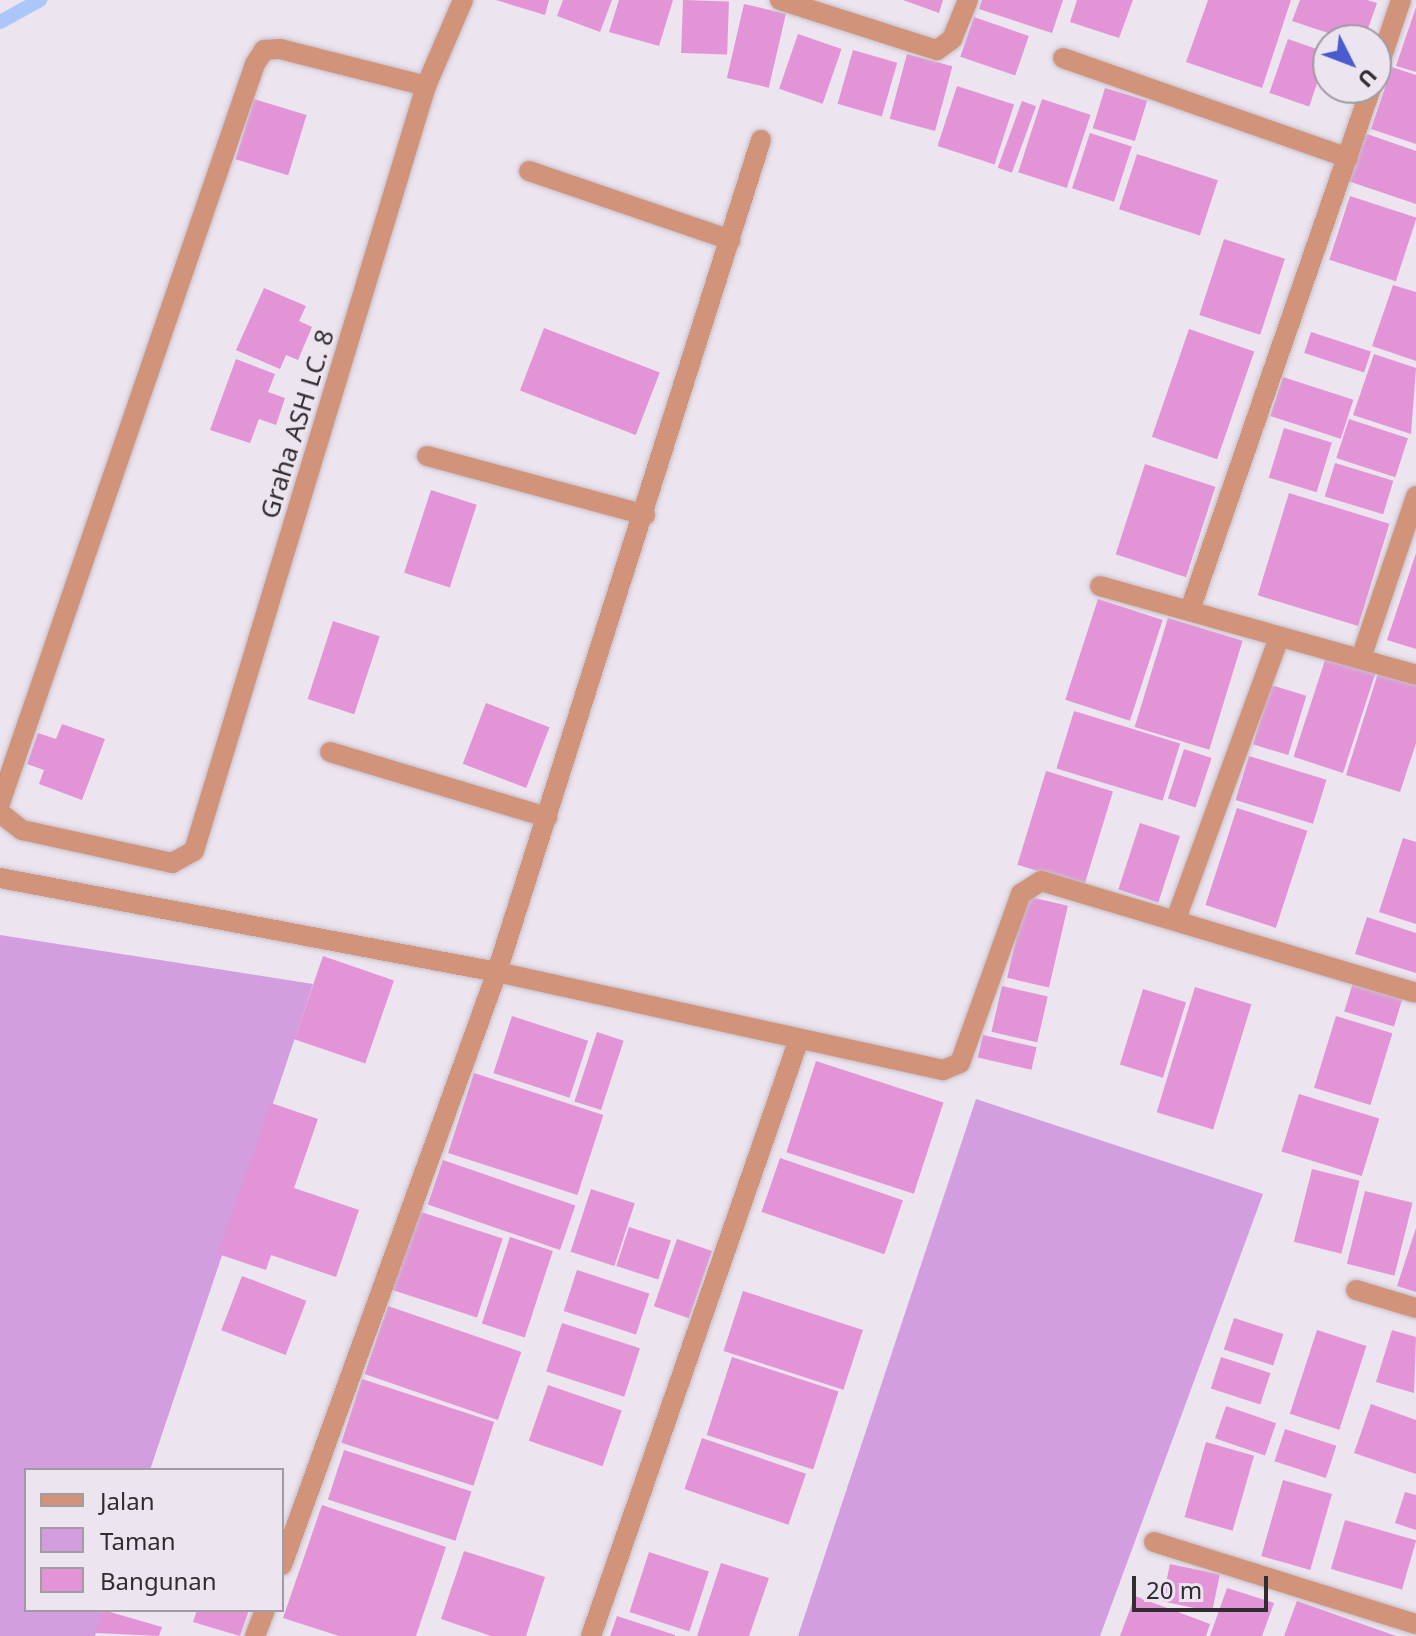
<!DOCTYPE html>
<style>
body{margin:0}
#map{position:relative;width:1416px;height:1636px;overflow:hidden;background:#ece4ee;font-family:"Noto Sans",sans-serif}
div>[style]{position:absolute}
.green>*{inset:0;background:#d29edf}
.stream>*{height:14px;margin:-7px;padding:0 7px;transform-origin:7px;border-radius:7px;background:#abc6f8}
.building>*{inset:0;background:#e394d7;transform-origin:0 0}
.roads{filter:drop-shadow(0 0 2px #c6bfc8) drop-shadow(0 0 2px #c6bfc8)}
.street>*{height:20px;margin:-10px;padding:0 10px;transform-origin:10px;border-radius:10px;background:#d2937b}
span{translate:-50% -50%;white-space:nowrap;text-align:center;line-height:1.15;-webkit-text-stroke:6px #ece4ee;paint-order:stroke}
.street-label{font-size:26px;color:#302d31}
.legend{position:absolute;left:24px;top:1468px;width:260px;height:144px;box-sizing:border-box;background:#ece4ee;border:2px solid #a19ba2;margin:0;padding:10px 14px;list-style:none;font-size:24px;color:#302d31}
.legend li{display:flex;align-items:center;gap:16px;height:40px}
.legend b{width:40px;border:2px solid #a19ba2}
.north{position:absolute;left:1312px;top:24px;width:80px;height:80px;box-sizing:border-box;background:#ece4ee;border:2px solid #a19ba2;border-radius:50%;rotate:132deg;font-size:22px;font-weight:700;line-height:32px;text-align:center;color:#302d31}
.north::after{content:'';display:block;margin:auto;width:28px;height:36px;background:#495bcf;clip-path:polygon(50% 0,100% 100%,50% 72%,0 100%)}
.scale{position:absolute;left:1132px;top:1576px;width:136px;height:36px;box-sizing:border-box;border:4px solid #302d31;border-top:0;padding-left:10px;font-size:24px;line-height:28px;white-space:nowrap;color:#302d31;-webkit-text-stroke:6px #ece4ee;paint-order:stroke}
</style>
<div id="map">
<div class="green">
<div style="clip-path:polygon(0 935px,313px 984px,150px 1470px,26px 1470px,26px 1610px,104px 1610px,95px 1636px,0 1636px)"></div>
<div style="clip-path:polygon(976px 1099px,1263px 1194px,1100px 1636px,798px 1636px)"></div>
</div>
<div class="stream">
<div style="left:0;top:22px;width:46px;rotate:-28.8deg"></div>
</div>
<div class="building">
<div style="clip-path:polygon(496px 0,549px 0,545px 15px)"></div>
<div style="clip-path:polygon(563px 0,612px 0,600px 32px,557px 16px)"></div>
<div style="clip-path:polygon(619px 0,673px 0,659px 46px,609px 32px)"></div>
<div style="left:683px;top:0;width:46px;height:53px;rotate:2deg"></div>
<div style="clip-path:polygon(903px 0,943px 0,939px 13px)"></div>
<div style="clip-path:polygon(982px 0,1063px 0,1052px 33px,979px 9px)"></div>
<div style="clip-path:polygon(1077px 0,1133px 0,1119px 38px,1070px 22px)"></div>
<div style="clip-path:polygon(1208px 0,1291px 0,1262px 88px,1186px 62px)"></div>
<div style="clip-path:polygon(1300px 0,1367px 0,1377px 3px,1364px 40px,1349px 40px,1292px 21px)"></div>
<div style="left:744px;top:4px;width:43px;height:76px;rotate:13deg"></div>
<div style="clip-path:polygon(1416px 7px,1416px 72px,1396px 66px)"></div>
<div style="left:974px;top:17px;width:58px;height:42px;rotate:19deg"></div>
<div style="left:798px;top:34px;width:46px;height:58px;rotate:19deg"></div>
<div style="left:1288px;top:39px;width:42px;height:57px;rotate:19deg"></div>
<div style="left:853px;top:50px;width:46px;height:56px;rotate:16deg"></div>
<div style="left:907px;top:54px;width:47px;height:67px;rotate:15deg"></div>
<div style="clip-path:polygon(1392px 67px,1416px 75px,1416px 144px,1371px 129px)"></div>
<div style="left:957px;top:86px;width:60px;height:63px;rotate:18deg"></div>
<div style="left:1105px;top:88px;width:44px;height:42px;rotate:17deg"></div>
<div style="left:254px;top:99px;width:55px;height:63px;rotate:17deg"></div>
<div style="left:1042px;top:99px;width:51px;height:77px;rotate:18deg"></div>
<div style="left:1022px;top:101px;width:15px;height:71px;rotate:20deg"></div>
<div style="left:1090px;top:133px;width:44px;height:58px;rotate:18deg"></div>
<div style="clip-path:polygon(1364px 133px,1416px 151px,1416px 204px,1348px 181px)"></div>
<div style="left:1137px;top:154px;width:85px;height:58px;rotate:18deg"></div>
<div style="left:1350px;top:196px;width:70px;height:67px;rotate:18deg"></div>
<div style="left:1224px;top:239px;width:64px;height:80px;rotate:18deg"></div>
<div style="clip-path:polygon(1393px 285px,1416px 292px,1416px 361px,1372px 346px)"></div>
<div style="clip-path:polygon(264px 288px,306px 306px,299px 321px,312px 327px,298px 360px,286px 355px,280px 369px,236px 350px)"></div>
<div style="left:544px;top:328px;width:124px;height:67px;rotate:21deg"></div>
<div style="left:1189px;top:329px;width:69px;height:114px;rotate:19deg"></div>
<div style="left:1311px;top:332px;width:63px;height:22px;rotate:18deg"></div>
<div style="clip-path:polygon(1374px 354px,1416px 368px,1411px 434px,1353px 415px)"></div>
<div style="clip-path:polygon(236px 359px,275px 374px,268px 392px,285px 398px,276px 425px,259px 419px,250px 443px,210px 430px)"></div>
<div style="left:1283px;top:377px;width:74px;height:41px;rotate:18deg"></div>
<div style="left:1349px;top:419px;width:62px;height:41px;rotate:18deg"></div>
<div style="left:1284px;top:428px;width:50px;height:52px;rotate:17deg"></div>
<div style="left:1335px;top:463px;width:61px;height:35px;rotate:17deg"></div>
<div style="left:1145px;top:464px;width:74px;height:95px;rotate:18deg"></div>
<div style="left:431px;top:490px;width:48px;height:87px;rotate:18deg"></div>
<div style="left:1289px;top:493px;width:105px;height:107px;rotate:17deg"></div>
<div style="clip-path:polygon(1416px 553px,1416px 649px,1387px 640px)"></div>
<div style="left:1098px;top:599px;width:68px;height:106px;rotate:18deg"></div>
<div style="left:1168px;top:618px;width:78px;height:114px;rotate:17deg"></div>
<div style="left:333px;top:621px;width:49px;height:82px;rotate:18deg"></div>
<div style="left:1326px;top:657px;width:52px;height:105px;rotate:18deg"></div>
<div style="clip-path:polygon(1379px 670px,1416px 681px,1416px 743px,1400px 792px,1346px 775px)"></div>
<div style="left:1271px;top:685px;width:37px;height:62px;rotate:17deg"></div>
<div style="left:486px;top:703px;width:68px;height:65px;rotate:21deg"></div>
<div style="left:1074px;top:711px;width:111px;height:60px;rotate:17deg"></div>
<div style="clip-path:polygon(62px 724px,105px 739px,82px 800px,39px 784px,44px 770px,27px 764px,38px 733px,56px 739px)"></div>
<div style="left:1184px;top:749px;width:29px;height:52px;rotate:18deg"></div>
<div style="left:1249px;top:756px;width:81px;height:46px;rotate:17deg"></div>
<div style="left:1046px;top:771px;width:70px;height:98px;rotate:17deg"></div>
<div style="left:1237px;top:808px;width:74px;height:102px;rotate:18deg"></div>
<div style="left:1140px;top:823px;width:42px;height:70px;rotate:18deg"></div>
<div style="clip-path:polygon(1403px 838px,1416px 842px,1416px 924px,1379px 912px)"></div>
<div style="left:1026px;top:896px;width:43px;height:84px;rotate:13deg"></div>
<div style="clip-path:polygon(1367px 917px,1416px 933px,1416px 973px,1355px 954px)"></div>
<div style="left:323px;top:956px;width:75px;height:88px;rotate:19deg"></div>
<div style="left:1355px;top:976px;width:52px;height:37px;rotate:17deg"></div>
<div style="left:1002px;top:986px;width:47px;height:47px;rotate:13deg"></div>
<div style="left:1195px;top:987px;width:59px;height:131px;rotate:17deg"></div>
<div style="left:1143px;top:989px;width:45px;height:79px;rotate:17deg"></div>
<div style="left:512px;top:1016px;width:80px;height:60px;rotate:18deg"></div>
<div style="left:1336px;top:1016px;width:59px;height:75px;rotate:17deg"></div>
<div style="left:597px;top:1032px;width:28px;height:73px;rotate:18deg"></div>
<div style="left:983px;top:1035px;width:55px;height:23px;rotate:13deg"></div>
<div style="left:816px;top:1061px;width:134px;height:96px;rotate:18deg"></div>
<div style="left:474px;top:1073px;width:136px;height:84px;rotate:18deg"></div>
<div style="left:1299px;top:1094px;width:84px;height:60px;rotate:17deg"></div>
<div style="clip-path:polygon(271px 1103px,318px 1119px,294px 1188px,359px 1210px,336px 1277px,271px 1255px,266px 1270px,218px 1254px)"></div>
<div style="left:780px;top:1158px;width:130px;height:57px;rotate:19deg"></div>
<div style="left:443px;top:1160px;width:140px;height:47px;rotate:19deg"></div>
<div style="left:1312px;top:1169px;width:49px;height:75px;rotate:14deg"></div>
<div style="left:591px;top:1189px;width:46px;height:66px;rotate:18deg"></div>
<div style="left:1365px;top:1191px;width:49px;height:75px;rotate:14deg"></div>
<div style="left:418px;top:1211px;width:89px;height:83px;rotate:18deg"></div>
<div style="left:629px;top:1227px;width:44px;height:41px;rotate:18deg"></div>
<div style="clip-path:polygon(1416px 1228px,1416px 1292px,1397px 1286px)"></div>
<div style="left:510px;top:1237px;width:45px;height:91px;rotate:18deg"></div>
<div style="left:677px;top:1239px;width:37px;height:71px;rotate:19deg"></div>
<div style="left:577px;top:1270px;width:76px;height:43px;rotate:18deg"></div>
<div style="left:242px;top:1276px;width:69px;height:58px;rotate:21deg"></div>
<div style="left:743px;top:1291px;width:126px;height:63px;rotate:18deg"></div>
<div style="left:388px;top:1306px;width:141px;height:72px;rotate:19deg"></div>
<div style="left:1234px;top:1318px;width:52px;height:33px;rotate:18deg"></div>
<div style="left:562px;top:1323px;width:82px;height:51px;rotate:18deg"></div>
<div style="left:1317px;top:1330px;width:52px;height:88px;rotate:18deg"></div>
<div style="clip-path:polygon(1392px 1330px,1416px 1337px,1414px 1393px,1376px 1382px)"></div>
<div style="left:732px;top:1357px;width:112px;height:82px;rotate:18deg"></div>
<div style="left:1221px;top:1357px;width:52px;height:33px;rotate:18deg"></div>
<div style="left:362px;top:1379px;width:139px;height:67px;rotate:18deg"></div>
<div style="left:548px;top:1385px;width:78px;height:59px;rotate:19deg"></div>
<div style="clip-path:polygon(1371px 1404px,1416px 1420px,1416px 1474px,1354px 1453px)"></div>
<div style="left:1226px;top:1406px;width:53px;height:34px;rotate:19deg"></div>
<div style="left:1285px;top:1429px;width:54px;height:34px;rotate:18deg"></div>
<div style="left:702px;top:1438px;width:110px;height:54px;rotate:19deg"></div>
<div style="left:1206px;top:1442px;width:50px;height:78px;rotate:16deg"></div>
<div style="left:344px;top:1450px;width:134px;height:52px;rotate:18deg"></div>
<div style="left:1283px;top:1480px;width:51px;height:79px;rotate:16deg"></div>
<div style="clip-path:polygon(1405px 1492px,1416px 1495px,1416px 1530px,1395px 1523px)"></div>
<div style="clip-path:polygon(322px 1505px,446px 1547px,416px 1636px,339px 1636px,283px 1618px)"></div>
<div style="left:1345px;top:1520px;width:74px;height:51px;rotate:16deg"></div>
<div style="clip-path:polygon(464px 1551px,545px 1577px,526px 1636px,491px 1636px,441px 1619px)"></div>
<div style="left:649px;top:1552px;width:63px;height:63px;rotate:18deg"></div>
<div style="clip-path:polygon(721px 1563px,769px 1578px,749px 1636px,697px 1636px)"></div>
<div style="left:1170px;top:1564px;width:51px;height:38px;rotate:12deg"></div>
<div style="clip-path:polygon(1227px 1588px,1274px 1603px,1262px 1636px,1210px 1636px)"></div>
<div style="clip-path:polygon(1135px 1596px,1210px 1624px,1206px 1636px,1120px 1636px)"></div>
<div style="clip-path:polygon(1297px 1601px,1396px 1636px,1284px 1636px)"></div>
<div style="clip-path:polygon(103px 1610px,162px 1627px,159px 1636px,95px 1633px)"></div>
<div style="clip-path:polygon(197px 1610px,249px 1610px,240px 1636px,193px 1622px)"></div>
<div style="clip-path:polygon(617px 1616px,675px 1635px,675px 1636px,610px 1636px)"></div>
</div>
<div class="roads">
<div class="street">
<div style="left:780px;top:0;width:165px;rotate:17.7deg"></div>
<div style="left:937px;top:50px;width:19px;rotate:-36deg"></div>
<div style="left:952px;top:39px;width:42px;rotate:-67.7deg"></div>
<div style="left:1063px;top:58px;width:302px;rotate:19.3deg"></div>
<div style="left:1376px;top:74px;width:78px;rotate:-71.3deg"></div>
<div style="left:529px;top:171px;width:213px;rotate:18.9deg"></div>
<div style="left:427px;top:456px;width:226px;rotate:15.1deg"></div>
<div style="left:1100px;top:586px;width:328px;rotate:15.7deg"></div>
<div style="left:1191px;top:607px;width:549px;rotate:-70.87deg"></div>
<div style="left:1362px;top:655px;width:168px;rotate:-71.2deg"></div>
<div style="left:330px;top:752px;width:227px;rotate:16.7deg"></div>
<div style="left:0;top:803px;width:782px;rotate:-70.96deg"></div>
<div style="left:255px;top:64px;width:17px;rotate:-57deg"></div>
<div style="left:264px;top:50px;width:16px;rotate:-4deg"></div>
<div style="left:280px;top:49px;width:151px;rotate:14.2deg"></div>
<div style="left:0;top:813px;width:28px;rotate:38deg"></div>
<div style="left:22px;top:830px;width:154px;rotate:12.4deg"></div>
<div style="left:172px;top:863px;width:25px;rotate:-29deg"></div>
<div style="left:194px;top:851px;width:799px;rotate:-73.13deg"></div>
<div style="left:426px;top:86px;width:94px;rotate:-66.7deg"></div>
<div style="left:0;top:878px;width:506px;rotate:10.71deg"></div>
<div style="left:497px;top:972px;width:457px;rotate:12.4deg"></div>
<div style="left:943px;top:1070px;width:18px;rotate:-22deg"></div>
<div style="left:960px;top:1063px;width:180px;rotate:-70.2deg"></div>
<div style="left:1021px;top:894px;width:24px;rotate:-33deg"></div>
<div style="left:1041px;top:881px;width:391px;rotate:16.6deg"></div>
<div style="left:1176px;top:919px;width:297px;rotate:-69.9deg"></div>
<div style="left:1356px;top:1290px;width:63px;rotate:16.7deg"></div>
<div style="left:1154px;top:1542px;width:275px;rotate:17.4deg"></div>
<div style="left:282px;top:1565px;width:631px;rotate:-70.07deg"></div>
<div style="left:497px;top:972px;width:873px;rotate:-72.4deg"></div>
<div style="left:255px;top:1636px;width:28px;rotate:-69deg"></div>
<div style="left:591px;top:1636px;width:632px;rotate:-70.79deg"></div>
</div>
</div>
<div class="street-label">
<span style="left:297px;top:424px;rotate:-73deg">Graha ASH LC. 8</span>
</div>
<ul class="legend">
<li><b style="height:10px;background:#d2937b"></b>Jalan</li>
<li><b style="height:22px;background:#d29edf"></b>Taman</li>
<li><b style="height:22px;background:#e394d7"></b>Bangunan</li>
</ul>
<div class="north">U</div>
<div class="scale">20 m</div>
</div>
